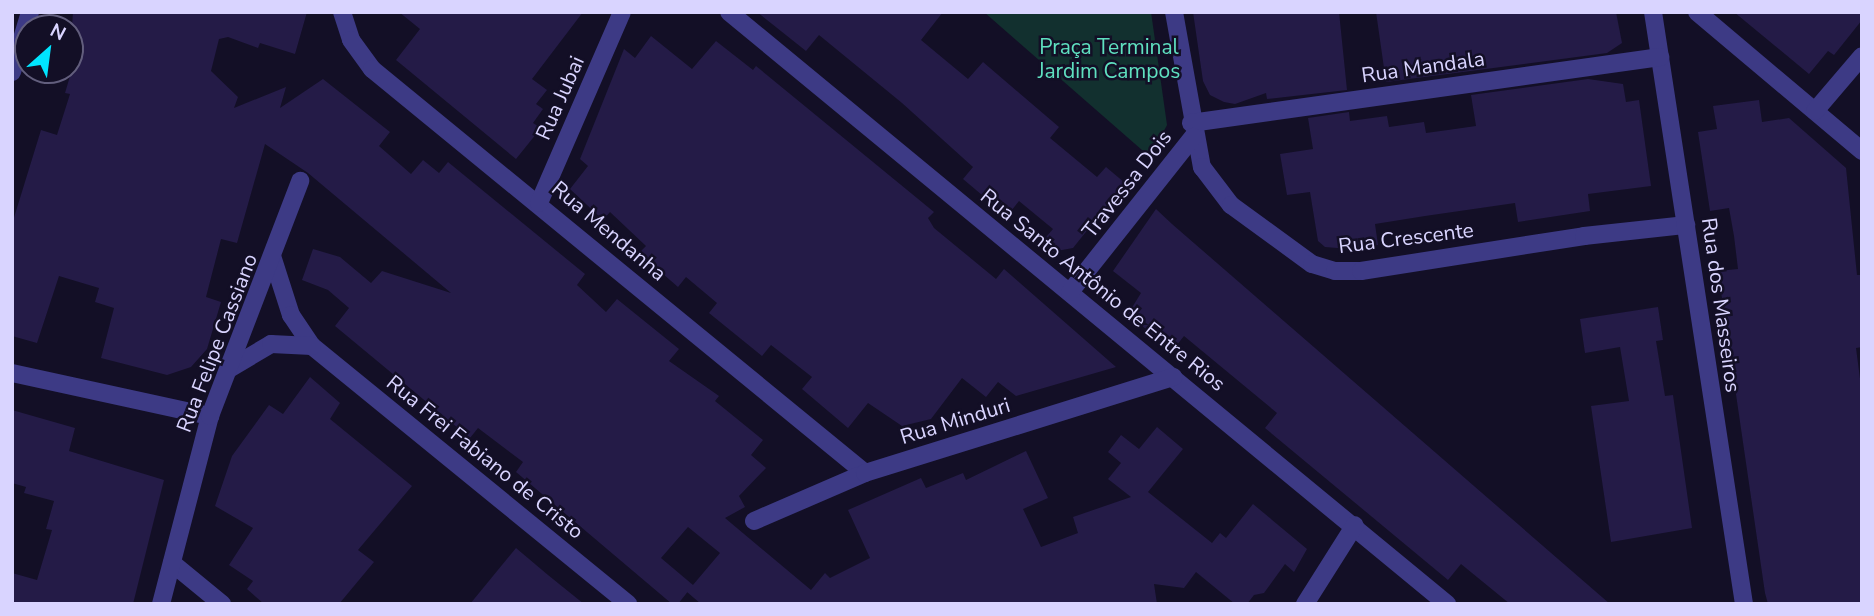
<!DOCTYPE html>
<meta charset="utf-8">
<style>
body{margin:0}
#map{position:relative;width:1874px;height:616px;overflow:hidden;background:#130f26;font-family:"Nunito Sans",sans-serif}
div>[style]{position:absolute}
.green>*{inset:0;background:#12302f}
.building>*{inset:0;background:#241b47}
.minor>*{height:18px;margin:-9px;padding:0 9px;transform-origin:9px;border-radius:9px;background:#3d3a85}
span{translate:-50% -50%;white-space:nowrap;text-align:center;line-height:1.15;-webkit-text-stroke:5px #130f26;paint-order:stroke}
.park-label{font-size:21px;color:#5fe0c0}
.street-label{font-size:21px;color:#d9d4ff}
.frame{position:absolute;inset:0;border:14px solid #d9d4ff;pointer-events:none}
.north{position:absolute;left:14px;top:14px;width:70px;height:70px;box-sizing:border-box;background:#130f26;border:2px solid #625e7d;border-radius:50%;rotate:28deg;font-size:19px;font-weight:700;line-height:28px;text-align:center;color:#d9d4ff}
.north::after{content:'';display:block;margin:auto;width:24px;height:32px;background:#00e5ff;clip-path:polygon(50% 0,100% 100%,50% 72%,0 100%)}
</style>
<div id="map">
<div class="green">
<div style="clip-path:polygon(984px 12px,1151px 12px,1167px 125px,1150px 157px)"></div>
</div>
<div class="building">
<div style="clip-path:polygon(73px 12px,307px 12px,295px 54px,260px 43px,258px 48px,228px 37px,219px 39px,211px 71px,238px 97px,234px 108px,286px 87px,280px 108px,323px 79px,390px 132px,379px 146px,411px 174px,423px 160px,439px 173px,448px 162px,585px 274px,577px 285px,606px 312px,617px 299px,679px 349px,669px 361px,719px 396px,715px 401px,763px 440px,751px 455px,766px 468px,739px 496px,745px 507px,725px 518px,811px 590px,825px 573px,830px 578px,870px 558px,848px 510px,921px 478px,926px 488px,963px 473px,966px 480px,1026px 451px,1048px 498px,1023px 509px,1041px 547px,1078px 533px,1073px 517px,1131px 497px,1108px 479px,1121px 463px,1108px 452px,1121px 435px,1139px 449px,1157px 427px,1183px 449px,1148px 492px,1212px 543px,1220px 533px,1226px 538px,1253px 504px,1307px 549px,1294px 572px,1285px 564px,1264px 593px,1254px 595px,1247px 604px,1235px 604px,1196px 572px,1184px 588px,1154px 584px,1157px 604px,701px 604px,687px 592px,720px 553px,688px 527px,661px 558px,693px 585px,678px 604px,672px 604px,516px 472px,523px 462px,478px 428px,470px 438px,335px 326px,349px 308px,328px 290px,302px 280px,313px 249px,340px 257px,371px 283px,382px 271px,451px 293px,308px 173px,265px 144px,237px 243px,221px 239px,206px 297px,221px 302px,207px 349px,191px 367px,167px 375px,101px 358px,114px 308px,95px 302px,99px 288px,59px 276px,37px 343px,12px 336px,12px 224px,41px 130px,57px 135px,70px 94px,65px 93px,76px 56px,70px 55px)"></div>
<div style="clip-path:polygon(399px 12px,583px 12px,532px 79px,547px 90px,536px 104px,543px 109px,533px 123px,541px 128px,516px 159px,396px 60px,420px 29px)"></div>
<div style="clip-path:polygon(757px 12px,943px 12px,921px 40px,968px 79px,983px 62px,1059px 127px,1050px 138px,1097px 177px,1106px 167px,1125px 183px,1073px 248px,1051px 252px,1040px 244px,1053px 229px,1019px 201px,1007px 216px,995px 206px,963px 179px,973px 167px,902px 103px,819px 35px,806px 51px)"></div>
<div style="clip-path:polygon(1193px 12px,1339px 12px,1347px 90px,1267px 99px,1266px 93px,1235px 104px,1224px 102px,1210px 95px,1203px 81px)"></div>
<div style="clip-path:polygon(1376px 12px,1616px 12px,1622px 43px,1607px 53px,1386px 82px)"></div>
<div style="clip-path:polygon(1734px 12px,1862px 12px,1862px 20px,1834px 55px,1828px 51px,1809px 74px)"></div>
<div style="clip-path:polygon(651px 36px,692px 69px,716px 41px,753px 70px,756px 66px,934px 212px,928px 218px,934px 228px,996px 279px,1004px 269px,1116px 367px,1016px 396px,998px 382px,986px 397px,962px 378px,931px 419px,902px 426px,868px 403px,848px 428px,802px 389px,812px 377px,771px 345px,762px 356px,709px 313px,717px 303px,686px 277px,678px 287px,639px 253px,646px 246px,610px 212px,603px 220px,570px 189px,588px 166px,580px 159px,624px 49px,635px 58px)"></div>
<div style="clip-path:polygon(1588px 79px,1623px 84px,1626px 102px,1639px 100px,1651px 186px,1588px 194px,1590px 211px,1518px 222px,1515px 203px,1425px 216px,1375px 224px,1378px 245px,1350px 249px,1325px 247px,1318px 241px,1310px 192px,1287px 195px,1280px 154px,1313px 149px,1308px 118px,1349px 112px,1350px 121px,1387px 116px,1389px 127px,1424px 122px,1426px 133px,1448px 130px,1476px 126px,1471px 95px)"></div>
<div style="clip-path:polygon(1759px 100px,1762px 122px,1789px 118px,1846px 168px,1857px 275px,1862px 275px,1862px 347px,1856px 348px,1862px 394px,1862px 604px,1768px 604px,1765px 593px,1718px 271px,1738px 269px,1734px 236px,1729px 208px,1710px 211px,1698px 132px,1717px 129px,1713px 106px)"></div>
<div style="clip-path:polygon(1156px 209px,1172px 224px,1610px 604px,1510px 604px,1461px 564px,1448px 580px,1265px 428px,1277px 413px,1184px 336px,1172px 351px,1128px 314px,1141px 293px,1113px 271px)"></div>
<div style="clip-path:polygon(1658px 307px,1663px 340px,1656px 341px,1665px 396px,1673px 395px,1692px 528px,1611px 542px,1591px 406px,1629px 401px,1620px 347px,1585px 353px,1580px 319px)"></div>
<div style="clip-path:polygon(310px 377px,340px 403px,330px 419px,412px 486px,358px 550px,374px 562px,339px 604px,264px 604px,247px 589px,253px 581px,229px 565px,253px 528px,215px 506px,232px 456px,269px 405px,283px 414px)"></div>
<div style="clip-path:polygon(12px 410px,75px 428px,69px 451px,164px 480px,133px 604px,12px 604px,12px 573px,37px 580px,52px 530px,46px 529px,54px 501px,24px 493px,26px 487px,12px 483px)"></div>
<div style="clip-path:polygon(516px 548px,548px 575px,584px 604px,470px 604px)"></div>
</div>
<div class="minor">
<div style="left:342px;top:12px;width:29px;rotate:72deg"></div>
<div style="left:351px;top:40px;width:36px;rotate:54deg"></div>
<div style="left:372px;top:69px;width:637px;rotate:39.33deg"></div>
<div style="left:729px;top:12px;width:931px;rotate:39.51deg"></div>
<div style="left:1174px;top:12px;width:158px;rotate:79.8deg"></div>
<div style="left:1202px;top:167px;width:48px;rotate:52.7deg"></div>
<div style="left:1231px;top:205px;width:100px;rotate:36.1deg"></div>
<div style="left:1312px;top:264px;width:24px;rotate:17deg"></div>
<div style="left:1335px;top:271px;width:26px"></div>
<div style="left:1361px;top:271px;width:226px;rotate:-8.9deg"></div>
<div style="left:1584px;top:236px;width:103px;rotate:-6.2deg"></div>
<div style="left:1653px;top:12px;width:599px;rotate:81.26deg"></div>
<div style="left:1697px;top:12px;width:216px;rotate:40.1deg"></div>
<div style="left:12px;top:72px;width:63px;rotate:-73.3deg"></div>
<div style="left:1815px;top:111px;width:72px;rotate:-49.5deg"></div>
<div style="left:1191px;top:123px;width:474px;rotate:-8deg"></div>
<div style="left:539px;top:203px;width:208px;rotate:-66.5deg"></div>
<div style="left:273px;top:259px;width:59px;rotate:72.2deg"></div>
<div style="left:291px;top:315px;width:37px;rotate:56deg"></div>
<div style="left:312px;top:346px;width:408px;rotate:39.2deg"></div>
<div style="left:1070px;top:292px;width:198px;rotate:-51.6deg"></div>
<div style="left:229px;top:369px;width:49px;rotate:-30.8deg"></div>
<div style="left:271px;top:344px;width:41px;rotate:2.8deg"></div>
<div style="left:12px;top:373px;width:203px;rotate:12.3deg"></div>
<div style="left:754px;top:521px;width:121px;rotate:-23.4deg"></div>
<div style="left:865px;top:473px;width:323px;rotate:-17.3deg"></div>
<div style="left:172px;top:563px;width:65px;rotate:39.4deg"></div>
<div style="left:161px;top:604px;width:194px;rotate:-75.4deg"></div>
<div style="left:210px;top:416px;width:252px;rotate:-69deg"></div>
<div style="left:1305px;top:604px;width:93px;rotate:-57.7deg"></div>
</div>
<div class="park-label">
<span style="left:1109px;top:59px">Praça Terminal<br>Jardim Campos</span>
</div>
<div class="street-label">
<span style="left:1423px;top:67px;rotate:-8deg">Rua Mandala</span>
<span style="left:560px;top:98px;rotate:-66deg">Rua Jubai</span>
<span style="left:1127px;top:184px;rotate:-52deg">Travessa Dois</span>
<span style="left:609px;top:231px;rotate:40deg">Rua Mendanha</span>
<span style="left:1406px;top:238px;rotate:-7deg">Rua Crescente</span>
<span style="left:1103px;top:290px;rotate:39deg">Rua Santo Antônio de Entre Rios</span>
<span style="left:1721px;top:305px;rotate:82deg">Rua dos Masseiros</span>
<span style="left:217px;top:343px;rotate:-69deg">Rua Felipe Cassiano</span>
<span style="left:955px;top:421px;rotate:-17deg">Rua Minduri</span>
<span style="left:485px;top:457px;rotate:39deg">Rua Frei Fabiano de Cristo</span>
</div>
<div class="frame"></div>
<div class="north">N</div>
</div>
